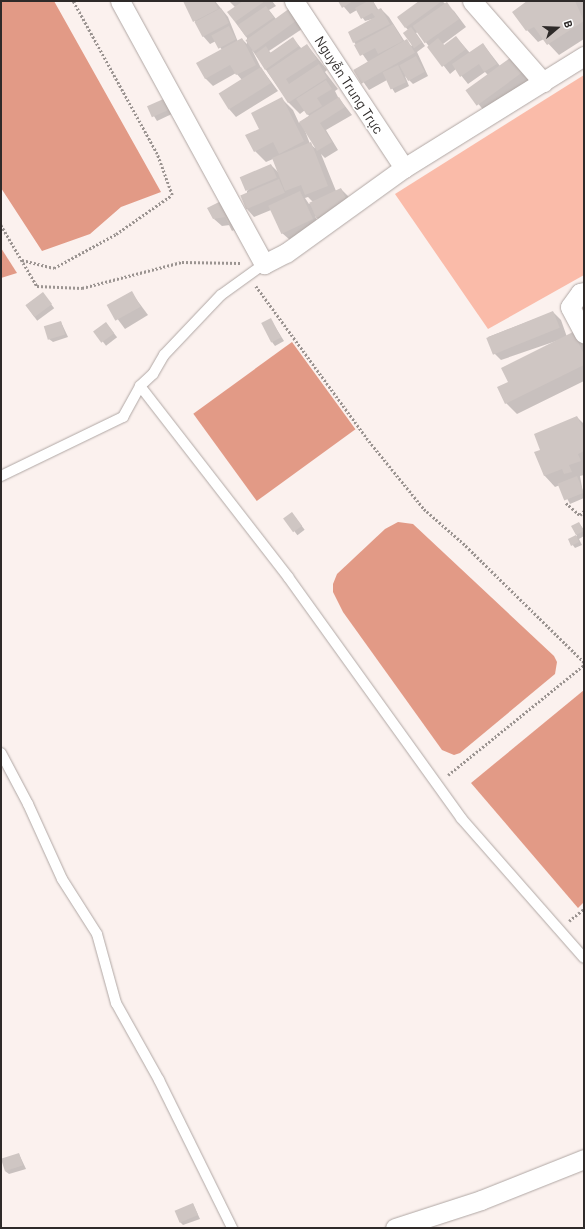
<!DOCTYPE html>
<meta charset="utf-8">
<style>
body{margin:0}
#map{position:relative;width:585px;height:1229px;overflow:hidden;background:#fbf1ee;font-family:Barlow,sans-serif}
div>[style]{position:absolute}
.green>*{inset:0;background:#fabba9}
.water>*{inset:0;background:#e29a86;transform-origin:0 0}
.shadow>*{inset:0;background:#0003;transform-origin:0 0}
.building>*{inset:0;background:#cfc6c3;transform-origin:0 0}
.path>*{height:2.5px;margin-top:-1.25px;transform-origin:0;background:repeating-linear-gradient(90deg,#9b9491 0 2px,transparent 0 4px)}
.roads{filter:drop-shadow(0 0 1px #b0a7a4) drop-shadow(0 0 1px #b0a7a4)}
.service>*{height:10px;margin:-5px;padding:0 5px;transform-origin:5px;border-radius:5px;background:#fff}
.minor>*{height:19px;margin:-9.5px;padding:0 9.5px;transform-origin:9.5px;border-radius:9.5px;background:#fff}
span{translate:-50% -50%;white-space:nowrap;text-align:center;line-height:1.15;-webkit-text-stroke:3.5px #fff;paint-order:stroke}
.street-label{font-size:14px;color:#2e2a29}
.frame{position:absolute;inset:0;border:2px solid #2e2a29;pointer-events:none}
.north{position:absolute;left:537px;top:8px;width:40px;height:40px;-webkit-text-stroke:3px #fff;paint-order:stroke;rotate:71deg;font-size:11px;font-weight:700;line-height:16px;text-align:center;color:#2e2a29}
.north::after{content:'';display:block;margin:auto;width:14px;height:18px;background:#2e2a29;clip-path:polygon(50% 0,100% 100%,50% 72%,0 100%)}
</style>
<div id="map">
<div class="green">
<div style="clip-path:polygon(584px 75px,584px 275px,488px 329px,395px 194px)"></div>
</div>
<div class="water">
<div style="clip-path:polygon(1px 1px,54px 1px,161px 192px,121px 207px,90px 234px,42px 251px,1px 188px)"></div>
<div style="clip-path:polygon(1px 248px,17px 273px,1px 278px)"></div>
<div style="left:292px;top:342px;width:108px;height:122px;rotate:54deg"></div>
<div style="clip-path:polygon(398px 522px,413px 524px,554px 656px,557px 662px,555px 674px,460px 753px,454px 755px,442px 750px,343px 612px,333px 592px,333px 584px,337px 574px,385px 529px)"></div>
<div style="clip-path:polygon(584px 690px,584px 902px,578px 908px,471px 783px)"></div>
</div>
<div class="shadow">
<div style="clip-path:polygon(evenodd,184px 1px,215px 1px,228px 17px,238px 42px,242px 39px,247px 44px,247px 38px,235px 22px,236px 8px,229px 1px,272px 1px,276px 6px,269px 10px,276px 19px,290px 9px,305px 27px,269px 51px,271px 53px,292px 38px,302px 49px,307px 45px,327px 70px,325px 72px,338px 89px,335px 91px,338px 97px,352px 115px,326px 130px,338px 150px,325px 158px,321px 154px,336px 191px,341px 189px,348px 196px,355px 211px,324px 225px,315px 216px,320px 226px,290px 240px,282px 233px,271px 210px,254px 217px,247px 209px,247px 191px,271px 165px,279px 173px,273px 159px,266px 162px,255px 151px,260px 129px,282px 99px,293px 110px,299px 123px,309px 116px,305px 110px,300px 114px,289px 103px,252px 50px,261px 68px,278px 91px,236px 117px,229px 109px,242px 80px,236px 73px,213px 86px,205px 78px,222px 50px,216px 41px,210px 44px,203px 36px,184px 1px,304px 128px,316px 148px,315px 148px,310px 144px,304px 128px,184px 1px,308px 197px,313px 202px,309px 204px,305px 198px,308px 197px)"></div>
<div style="clip-path:polygon(339px 1px,373px 1px,379px 11px,381px 9px,389px 17px,405px 42px,412px 46px,408px 30px,398px 18px,421px 1px,442px 1px,454px 11px,466px 27px,443px 44px,445px 46px,456px 37px,470px 53px,483px 44px,500px 66px,514px 56px,532px 78px,485px 112px,467px 90px,488px 75px,485px 72px,468px 84px,456px 69px,450px 74px,418px 32px,416px 33px,425px 46px,417px 52px,428px 76px,413px 84px,405px 76px,409px 86px,395px 93px,387px 80px,369px 90px,355px 70px,368px 62px,354px 42px,376px 18px,365px 21px,357px 10px,350px 14px)"></div>
<div style="clip-path:polygon(529px 1px,584px 1px,584px 39px,559px 55px,544px 39px,538px 42px,527px 30px)"></div>
<div style="clip-path:polygon(168px 99px,176px 112px,157px 121px,149px 108px)"></div>
<div style="clip-path:polygon(224px 200px,240px 238px,230px 225px,222px 226px,214px 219px)"></div>
<div style="clip-path:polygon(131px 292px,148px 315px,125px 329px,108px 306px)"></div>
<div style="left:43px;top:293px;width:19px;height:21px;rotate:54deg"></div>
<div style="clip-path:polygon(553px 312px,561px 320px,567px 337px,573px 334px,584px 345px,584px 381px,517px 414px,506px 403px,509px 382px,562px 339px,501px 360px,494px 353px,488px 337px)"></div>
<div style="clip-path:polygon(271px 320px,284px 341px,275px 346px,272px 342px)"></div>
<div style="clip-path:polygon(61px 322px,68px 337px,53px 342px,49px 339px)"></div>
<div style="left:106px;top:323px;width:18px;height:14px;rotate:52deg"></div>
<div style="clip-path:polygon(577px 417px,584px 424px,584px 475px,580px 476px,584px 498px,570px 504px,560px 485px,555px 487px,544px 475px,541px 450px)"></div>
<div style="left:292px;top:513px;width:21px;height:9px;rotate:53deg"></div>
<div style="clip-path:polygon(579px 523px,584px 530px,584px 536px,579px 539px,582px 545px,575px 548px,569px 540px,577px 536px,572px 526px)"></div>
<div style="clip-path:polygon(19px 1154px,26px 1169px,9px 1174px,5px 1171px)"></div>
<div style="clip-path:polygon(193px 1204px,200px 1219px,183px 1225px,179px 1221px)"></div>
</div>
<div class="building">
<div style="clip-path:polygon(183px 1px,214px 1px,218px 9px,193px 22px)"></div>
<div style="clip-path:polygon(243px 1px,265px 1px,235px 22px,227px 12px)"></div>
<div style="clip-path:polygon(338px 1px,353px 1px,342px 8px)"></div>
<div style="clip-path:polygon(368px 1px,373px 1px,377px 10px,381px 8px,390px 24px,353px 43px,348px 32px,375px 17px,372px 13px,361px 19px,355px 8px)"></div>
<div style="clip-path:polygon(419px 1px,442px 1px,405px 28px,397px 17px)"></div>
<div style="clip-path:polygon(527px 1px,575px 1px,584px 21px,547px 45px,534px 27px,526px 31px,512px 12px)"></div>
<div style="left:447px;top:2px;width:21px;height:42px;rotate:55deg"></div>
<div style="left:266px;top:6px;width:14px;height:34px;rotate:56deg"></div>
<div style="left:221px;top:8px;width:17px;height:30px;rotate:62deg"></div>
<div style="left:290px;top:8px;width:14px;height:55px;rotate:54deg"></div>
<div style="clip-path:polygon(393px 24px,403px 41px,378px 54px,375px 48px,360px 56px,354px 45px)"></div>
<div style="left:229px;top:26px;width:15px;height:20px;rotate:62deg"></div>
<div style="left:411px;top:27px;width:19px;height:10px;rotate:54deg"></div>
<div style="clip-path:polygon(456px 36px,466px 49px,442px 67px,427px 47px,438px 38px,444px 45px)"></div>
<div style="clip-path:polygon(293px 37px,299px 46px,265px 70px,255px 54px,266px 46px,270px 53px)"></div>
<div style="clip-path:polygon(242px 38px,256px 65px,236px 75px,230px 65px,205px 79px,196px 63px)"></div>
<div style="left:407px;top:39px;width:16px;height:62px;rotate:60deg"></div>
<div style="clip-path:polygon(483px 43px,497px 64px,484px 72px,479px 64px,460px 77px,452px 64px)"></div>
<div style="clip-path:polygon(307px 44px,317px 59px,286px 79px,289px 84px,319px 64px,327px 78px,288px 103px,267px 71px)"></div>
<div style="left:514px;top:55px;width:19px;height:60px;rotate:54deg"></div>
<div style="left:416px;top:56px;width:18px;height:19px;rotate:61deg"></div>
<div style="left:398px;top:65px;width:19px;height:17px;rotate:65deg"></div>
<div style="left:261px;top:67px;width:19px;height:50px;rotate:58deg"></div>
<div style="clip-path:polygon(326px 80px,332px 89px,317px 98px,322px 106px,307px 115px,296px 99px)"></div>
<div style="left:168px;top:97px;width:12px;height:23px;rotate:66deg"></div>
<div style="clip-path:polygon(282px 97px,304px 141px,279px 154px,273px 142px,254px 152px,245px 135px,259px 129px,251px 113px)"></div>
<div style="clip-path:polygon(339px 97px,345px 107px,320px 123px,332px 142px,317px 151px,299px 122px)"></div>
<div style="clip-path:polygon(311px 142px,328px 186px,305px 195px,301px 185px,285px 191px,272px 158px)"></div>
<div style="left:271px;top:164px;width:15px;height:34px;rotate:67deg"></div>
<div style="left:279px;top:179px;width:15px;height:42px;rotate:67deg"></div>
<div style="left:341px;top:188px;width:17px;height:35px;rotate:65deg"></div>
<div style="left:300px;top:191px;width:31px;height:35px;rotate:65deg"></div>
<div style="clip-path:polygon(225px 199px,240px 227px,232px 231px,225px 217px,213px 219px,207px 208px)"></div>
<div style="left:132px;top:291px;width:18px;height:29px;rotate:61deg"></div>
<div style="left:43px;top:292px;width:15px;height:22px;rotate:53deg"></div>
<div style="left:553px;top:311px;width:18px;height:72px;rotate:68deg"></div>
<div style="left:271px;top:318px;width:22px;height:11px;rotate:63deg"></div>
<div style="left:61px;top:321px;width:14px;height:18px;rotate:73deg"></div>
<div style="left:106px;top:322px;width:14px;height:16px;rotate:54deg"></div>
<div style="clip-path:polygon(573px 332px,584px 354px,584px 365px,505px 404px,497px 387px,508px 382px,501px 368px)"></div>
<div style="clip-path:polygon(577px 416px,584px 430px,584px 451px,578px 454px,581px 461px,569px 465px,572px 472px,564px 474px,562px 469px,544px 476px,534px 452px,540px 450px,534px 434px)"></div>
<div style="left:577px;top:476px;width:18px;height:21px;rotate:68deg"></div>
<div style="left:292px;top:512px;width:17px;height:11px;rotate:54deg"></div>
<div style="clip-path:polygon(579px 522px,584px 531px,576px 535px,579px 542px,571px 546px,568px 539px,576px 535px,571px 526px)"></div>
<div style="left:19px;top:1153px;width:13px;height:19px;rotate:72deg"></div>
<div style="left:193px;top:1203px;width:13px;height:20px;rotate:67deg"></div>
</div>
<div class="path">
<div style="left:1px;top:225px;width:71px;rotate:59.5deg"></div>
<div style="left:37px;top:286px;width:45px;rotate:2.5deg"></div>
<div style="left:82px;top:288px;width:103px;rotate:-14.6deg"></div>
<div style="left:182px;top:262px;width:58px;rotate:1deg"></div>
<div style="left:22px;top:260px;width:33px;rotate:14deg"></div>
<div style="left:54px;top:268px;width:71px;rotate:-28.7deg"></div>
<div style="left:116px;top:234px;width:68px;rotate:-34.9deg"></div>
<div style="left:172px;top:195px;width:44px;rotate:-110.1deg"></div>
<div style="left:157px;top:154px;width:175px;rotate:-118.8deg"></div>
<div style="left:256px;top:286px;width:192px;rotate:53.9deg"></div>
<div style="left:369px;top:441px;width:87px;rotate:51deg"></div>
<div style="left:424px;top:509px;width:52px;rotate:41.1deg"></div>
<div style="left:463px;top:543px;width:170px;rotate:44.5deg"></div>
<div style="left:566px;top:503px;width:18px;rotate:41deg"></div>
<div style="left:580px;top:515px;width:6px;rotate:-45deg"></div>
<div style="left:448px;top:775px;width:175px;rotate:-39deg"></div>
<div style="left:569px;top:921px;width:19px;rotate:-39deg"></div>
</div>
<div class="roads">
<div class="service">
<div style="left:140px;top:386px;width:242px;rotate:52.2deg"></div>
<div style="left:288px;top:577px;width:297px;rotate:54.3deg"></div>
<div style="left:461px;top:818px;width:186px;rotate:48.7deg"></div>
<div style="left:1px;top:476px;width:136px;rotate:-25.8deg"></div>
<div style="left:123px;top:417px;width:35px;rotate:-61deg"></div>
<div style="left:140px;top:386px;width:18px;rotate:-43deg"></div>
<div style="left:153px;top:374px;width:22px;rotate:-60deg"></div>
<div style="left:164px;top:355px;width:83px;rotate:-46.5deg"></div>
<div style="left:221px;top:295px;width:53px;rotate:-35.8deg"></div>
<div style="left:1px;top:753px;width:58px;rotate:62.1deg"></div>
<div style="left:28px;top:804px;width:82px;rotate:65.6deg"></div>
<div style="left:62px;top:879px;width:65px;rotate:57.5deg"></div>
<div style="left:97px;top:934px;width:72px;rotate:74.6deg"></div>
<div style="left:116px;top:1003px;width:88px;rotate:60.8deg"></div>
<div style="left:159px;top:1080px;width:165px;rotate:63.7deg"></div>
</div>
<div class="minor">
<div style="left:120px;top:1px;width:300px;rotate:61.3deg"></div>
<div style="left:264px;top:264px;width:25px;rotate:-27deg"></div>
<div style="left:286px;top:253px;width:145px;rotate:-35.8deg"></div>
<div style="left:404px;top:168px;width:212px;rotate:-31.9deg"></div>
<div style="left:294px;top:1px;width:200px;rotate:56.6deg"></div>
<div style="left:472px;top:1px;width:108px;rotate:48.8deg"></div>
<div style="left:584px;top:292px;width:4px;rotate:166deg"></div>
<div style="left:580px;top:293px;width:17px;rotate:126deg"></div>
<div style="left:570px;top:307px;width:30px;rotate:62deg"></div>
<div style="left:395px;top:1228px;width:90px;rotate:-18deg"></div>
<div style="left:481px;top:1200px;width:111px;rotate:-21.7deg"></div>
</div>
</div>
<div class="street-label">
<span style="left:349px;top:85px;rotate:57deg">Nguyễn Trung Trực</span>
</div>
<div class="frame"></div>
<div class="north">B</div>
</div>
